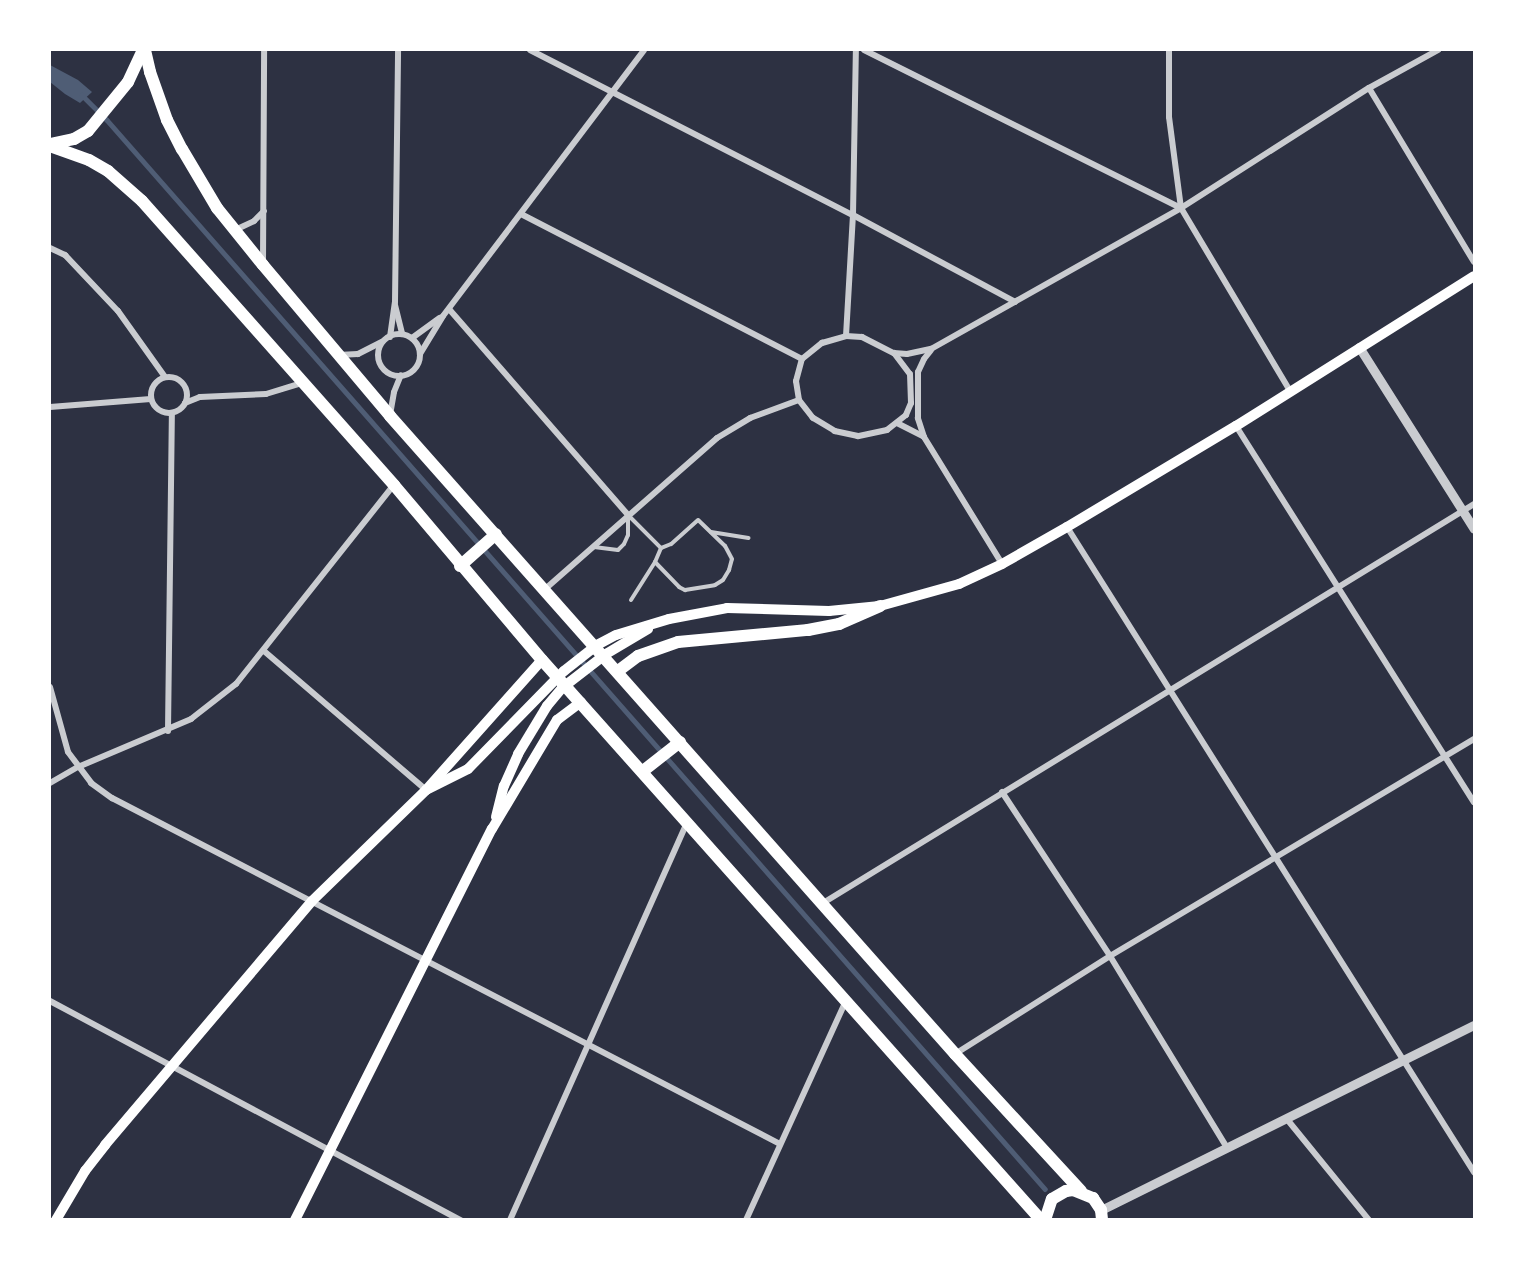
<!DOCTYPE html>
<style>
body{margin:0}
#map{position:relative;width:1524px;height:1269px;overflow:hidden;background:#2d3142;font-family:Figtree,sans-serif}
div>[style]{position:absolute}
.water>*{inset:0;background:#4f5d75}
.stream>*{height:4.5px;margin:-2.25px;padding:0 2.25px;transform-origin:2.25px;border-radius:2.25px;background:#4f5d75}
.service>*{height:4px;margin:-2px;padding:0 2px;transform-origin:2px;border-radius:2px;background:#caccd0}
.minor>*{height:6px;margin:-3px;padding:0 3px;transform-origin:3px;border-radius:3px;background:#caccd0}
.minor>.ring{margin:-3px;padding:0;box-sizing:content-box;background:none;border:6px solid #caccd0;border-radius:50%}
.tertiary>*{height:9px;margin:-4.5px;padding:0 4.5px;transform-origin:4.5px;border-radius:4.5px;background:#caccd0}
.secondary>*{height:10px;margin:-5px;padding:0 5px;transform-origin:5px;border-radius:5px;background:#fff}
.primary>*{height:12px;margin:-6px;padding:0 6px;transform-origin:6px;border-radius:6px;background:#fff}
span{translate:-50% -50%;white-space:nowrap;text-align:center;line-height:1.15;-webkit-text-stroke:6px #fff;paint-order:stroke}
.frame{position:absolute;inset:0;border:51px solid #fff;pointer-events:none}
</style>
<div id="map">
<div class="water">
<div style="clip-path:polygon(50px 65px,78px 80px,92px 92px,80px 103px,65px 94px,50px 82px)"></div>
</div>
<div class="stream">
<div style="left:82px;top:95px;width:35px;rotate:45deg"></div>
<div style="left:107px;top:120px;width:1422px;rotate:48.73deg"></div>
</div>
<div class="service">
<div style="left:629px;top:516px;width:45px;rotate:45deg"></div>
<div style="left:661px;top:548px;width:15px;rotate:113deg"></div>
<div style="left:655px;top:562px;width:35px;rotate:46deg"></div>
<div style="left:679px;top:587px;width:7px;rotate:27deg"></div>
<div style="left:685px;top:590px;width:30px;rotate:-9deg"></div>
<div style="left:715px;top:585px;width:9px;rotate:-32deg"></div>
<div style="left:723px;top:580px;width:12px;rotate:-59deg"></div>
<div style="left:729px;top:570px;width:11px;rotate:-75deg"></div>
<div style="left:732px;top:559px;width:15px;rotate:-118deg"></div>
<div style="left:725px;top:546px;width:37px;rotate:-136deg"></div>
<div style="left:698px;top:520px;width:36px;rotate:138deg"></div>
<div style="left:671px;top:544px;width:11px;rotate:158deg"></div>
<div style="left:711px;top:532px;width:38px;rotate:9deg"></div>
<div style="left:594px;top:547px;width:24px;rotate:7deg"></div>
<div style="left:618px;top:550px;width:8px;rotate:-45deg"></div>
<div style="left:624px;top:544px;width:10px;rotate:-66deg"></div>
<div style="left:628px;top:535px;width:19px;rotate:-90deg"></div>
<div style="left:631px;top:600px;width:45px;rotate:-57.7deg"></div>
</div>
<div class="minor">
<div style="left:530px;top:50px;width:363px;rotate:27.1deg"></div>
<div style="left:853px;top:215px;width:184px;rotate:28.2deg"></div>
<div style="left:864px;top:50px;width:354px;rotate:26.5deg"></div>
<div style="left:1169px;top:50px;width:67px;rotate:90deg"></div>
<div style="left:1169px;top:117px;width:92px;rotate:82.5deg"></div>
<div style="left:1181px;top:208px;width:213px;rotate:59.2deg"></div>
<div style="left:1369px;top:88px;width:203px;rotate:58.9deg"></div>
<div style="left:521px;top:214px;width:316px;rotate:27.3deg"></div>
<div style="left:235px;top:230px;width:21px;rotate:-25deg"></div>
<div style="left:254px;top:221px;width:14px;rotate:-45deg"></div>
<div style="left:50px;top:248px;width:17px;rotate:25deg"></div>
<div style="left:65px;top:255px;width:77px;rotate:46.6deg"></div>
<div style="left:118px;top:311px;width:81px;rotate:54.5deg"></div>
<div style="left:263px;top:262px;width:212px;rotate:-89.7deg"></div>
<div style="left:395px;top:305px;width:30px;rotate:76deg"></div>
<div style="left:449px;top:309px;width:273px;rotate:49deg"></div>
<div class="ring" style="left:378px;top:334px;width:36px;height:36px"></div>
<div style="left:846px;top:336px;width:16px;rotate:4deg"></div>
<div style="left:862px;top:337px;width:36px;rotate:27deg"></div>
<div style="left:894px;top:353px;width:26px;rotate:53deg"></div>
<div style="left:910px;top:374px;width:29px;rotate:88deg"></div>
<div style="left:911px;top:403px;width:13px;rotate:113deg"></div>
<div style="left:906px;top:415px;width:24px;rotate:142deg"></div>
<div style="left:887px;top:430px;width:30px;rotate:168deg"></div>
<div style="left:858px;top:436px;width:24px;rotate:-168deg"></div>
<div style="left:835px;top:431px;width:26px;rotate:-149deg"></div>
<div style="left:813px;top:418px;width:23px;rotate:-128deg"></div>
<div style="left:799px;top:400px;width:19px;rotate:-99deg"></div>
<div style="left:796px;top:381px;width:23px;rotate:-75deg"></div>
<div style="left:802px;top:359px;width:26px;rotate:-39deg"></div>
<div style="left:822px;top:343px;width:25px;rotate:-16deg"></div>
<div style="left:846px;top:336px;width:121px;rotate:-86.7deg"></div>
<div style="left:853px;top:215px;width:165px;rotate:-89deg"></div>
<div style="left:390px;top:337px;width:35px;rotate:-82deg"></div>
<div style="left:395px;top:302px;width:252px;rotate:-89.3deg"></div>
<div style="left:412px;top:338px;width:34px;rotate:-36deg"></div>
<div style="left:894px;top:353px;width:13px;rotate:4deg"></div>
<div style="left:907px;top:354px;width:25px;rotate:-12deg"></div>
<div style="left:931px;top:349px;width:287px;rotate:-29.4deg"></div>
<div style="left:1181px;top:208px;width:223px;rotate:-32.6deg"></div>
<div style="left:1369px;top:88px;width:79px;rotate:-28.8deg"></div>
<div style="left:420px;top:354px;width:44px;rotate:-58.8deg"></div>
<div style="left:443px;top:316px;width:333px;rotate:-52.9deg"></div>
<div style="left:338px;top:355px;width:20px;rotate:-3deg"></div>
<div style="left:358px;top:354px;width:27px;rotate:-27deg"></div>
<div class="ring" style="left:151px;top:377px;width:30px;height:30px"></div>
<div style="left:185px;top:403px;width:16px;rotate:-22deg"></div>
<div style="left:200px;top:397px;width:66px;rotate:-2.6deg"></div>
<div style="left:266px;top:394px;width:37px;rotate:-17deg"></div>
<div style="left:50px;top:407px;width:101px;rotate:-4.5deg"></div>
<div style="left:390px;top:415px;width:23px;rotate:-80deg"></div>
<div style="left:394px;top:392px;width:18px;rotate:-68deg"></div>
<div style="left:897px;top:423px;width:30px;rotate:27deg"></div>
<div style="left:924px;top:437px;width:149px;rotate:58.4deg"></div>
<div style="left:1236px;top:426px;width:445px;rotate:57.7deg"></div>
<div style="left:924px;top:437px;width:20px;rotate:-108deg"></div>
<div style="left:918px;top:418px;width:46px;rotate:-90deg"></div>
<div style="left:918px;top:372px;width:14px;rotate:-65deg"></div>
<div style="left:924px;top:359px;width:11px;rotate:-52deg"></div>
<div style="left:1067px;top:527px;width:763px;rotate:57.75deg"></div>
<div style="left:544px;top:590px;width:230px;rotate:-41.3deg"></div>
<div style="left:717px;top:438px;width:39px;rotate:-31deg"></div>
<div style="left:750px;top:418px;width:52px;rotate:-20.2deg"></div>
<div style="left:264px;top:651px;width:213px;rotate:40.6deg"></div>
<div style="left:50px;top:687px;width:67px;rotate:74.5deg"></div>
<div style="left:68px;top:752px;width:39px;rotate:53deg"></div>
<div style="left:91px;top:783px;width:26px;rotate:36deg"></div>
<div style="left:112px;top:798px;width:752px;rotate:27.38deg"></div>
<div style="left:168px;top:731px;width:318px;rotate:-89.3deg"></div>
<div style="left:50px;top:783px;width:32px;rotate:-30deg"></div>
<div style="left:78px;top:767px;width:123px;rotate:-23deg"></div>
<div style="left:191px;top:719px;width:57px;rotate:-37.9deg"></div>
<div style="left:236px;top:684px;width:254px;rotate:-51.6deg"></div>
<div style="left:1002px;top:792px;width:196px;rotate:56.6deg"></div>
<div style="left:1110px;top:956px;width:223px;rotate:58.6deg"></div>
<div style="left:823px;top:903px;width:764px;rotate:-31.5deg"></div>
<div style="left:50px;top:1001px;width:466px;rotate:28.1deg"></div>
<div style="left:955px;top:1054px;width:183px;rotate:-32.3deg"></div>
<div style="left:1110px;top:956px;width:424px;rotate:-30.8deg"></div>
<div style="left:1286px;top:1118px;width:132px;rotate:50.9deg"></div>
<div style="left:510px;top:1220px;width:436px;rotate:-66deg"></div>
<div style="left:746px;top:1220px;width:241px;rotate:-65.5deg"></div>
</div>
<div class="tertiary">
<div style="left:1359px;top:347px;width:215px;rotate:57.7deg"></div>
<div style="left:1101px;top:1210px;width:416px;rotate:-26.4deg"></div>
</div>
<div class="secondary">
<div style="left:426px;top:790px;width:47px;rotate:-26.6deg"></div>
<div style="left:468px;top:769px;width:137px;rotate:-45.6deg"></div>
<div style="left:564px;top:671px;width:42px;rotate:-38.2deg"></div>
<div style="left:597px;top:645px;width:21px;rotate:-28deg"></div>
<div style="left:616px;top:635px;width:55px;rotate:-16.8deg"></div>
<div style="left:669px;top:619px;width:59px;rotate:-10.7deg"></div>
<div style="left:727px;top:608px;width:102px;rotate:1.7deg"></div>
<div style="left:829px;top:611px;width:51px;rotate:-5.6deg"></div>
<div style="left:880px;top:606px;width:82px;rotate:-15.6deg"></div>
<div style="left:959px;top:584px;width:47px;rotate:-24.9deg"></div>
<div style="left:1002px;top:564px;width:75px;rotate:-29.6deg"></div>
<div style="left:1067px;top:527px;width:197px;rotate:-30.9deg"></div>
<div style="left:1236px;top:426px;width:281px;rotate:-32.2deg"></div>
<div style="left:496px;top:817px;width:32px;rotate:-76deg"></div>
<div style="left:504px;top:786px;width:35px;rotate:-66deg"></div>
<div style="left:518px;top:754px;width:56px;rotate:-58.9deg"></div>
<div style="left:547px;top:706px;width:23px;rotate:-50deg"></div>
<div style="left:562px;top:688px;width:56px;rotate:-37.7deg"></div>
<div style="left:606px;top:654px;width:49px;rotate:-30.8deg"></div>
<div style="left:56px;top:1220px;width:57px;rotate:-59.4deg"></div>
<div style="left:85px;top:1171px;width:33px;rotate:-52deg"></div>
<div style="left:105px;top:1145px;width:320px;rotate:-49.7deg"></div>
<div style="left:312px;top:901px;width:159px;rotate:-44.2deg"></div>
<div style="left:426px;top:790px;width:174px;rotate:-48.3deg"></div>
<div style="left:295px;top:1220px;width:438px;rotate:-63.3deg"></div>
<div style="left:492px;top:829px;width:127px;rotate:-59.2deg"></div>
<div style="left:557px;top:720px;width:30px;rotate:-37deg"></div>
</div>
<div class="primary">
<div style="left:145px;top:50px;width:23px;rotate:77deg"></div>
<div style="left:150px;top:72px;width:51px;rotate:70.5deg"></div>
<div style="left:167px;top:120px;width:33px;rotate:63deg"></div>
<div style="left:182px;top:149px;width:69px;rotate:59.3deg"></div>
<div style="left:217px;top:208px;width:73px;rotate:51.1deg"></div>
<div style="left:263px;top:265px;width:197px;rotate:49.9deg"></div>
<div style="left:390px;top:416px;width:852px;rotate:48.47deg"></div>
<div style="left:955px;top:1054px;width:186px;rotate:47.4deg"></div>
<div style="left:50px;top:144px;width:25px;rotate:-12deg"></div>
<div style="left:74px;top:139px;width:16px;rotate:-30deg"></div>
<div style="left:88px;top:131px;width:63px;rotate:-50.8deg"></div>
<div style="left:128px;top:82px;width:35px;rotate:-65deg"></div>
<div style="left:50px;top:146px;width:41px;rotate:19.7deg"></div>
<div style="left:89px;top:160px;width:22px;rotate:30deg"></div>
<div style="left:108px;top:171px;width:45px;rotate:41.4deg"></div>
<div style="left:142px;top:201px;width:380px;rotate:48.4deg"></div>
<div style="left:394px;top:485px;width:229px;rotate:49.8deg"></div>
<div style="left:542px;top:660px;width:750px;rotate:48.3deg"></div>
<div style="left:460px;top:566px;width:48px;rotate:-41.6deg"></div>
<div style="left:618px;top:671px;width:25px;rotate:-37deg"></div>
<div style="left:638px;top:656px;width:42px;rotate:-19.3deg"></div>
<div style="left:678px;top:642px;width:131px;rotate:-5.3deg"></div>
<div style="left:808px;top:630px;width:32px;rotate:-11deg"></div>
<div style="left:839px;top:624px;width:45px;rotate:-23.7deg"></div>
<div style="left:643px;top:771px;width:47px;rotate:-38.1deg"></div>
<div style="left:1045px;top:1220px;width:22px;rotate:-72deg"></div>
<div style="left:1052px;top:1199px;width:16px;rotate:-30deg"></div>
<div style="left:1066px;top:1191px;width:7px;rotate:-8deg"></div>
<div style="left:1073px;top:1190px;width:22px;rotate:22deg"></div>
<div style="left:1093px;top:1198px;width:14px;rotate:56deg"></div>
<div style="left:1101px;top:1210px;width:10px;rotate:84deg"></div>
</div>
<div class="frame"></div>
</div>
